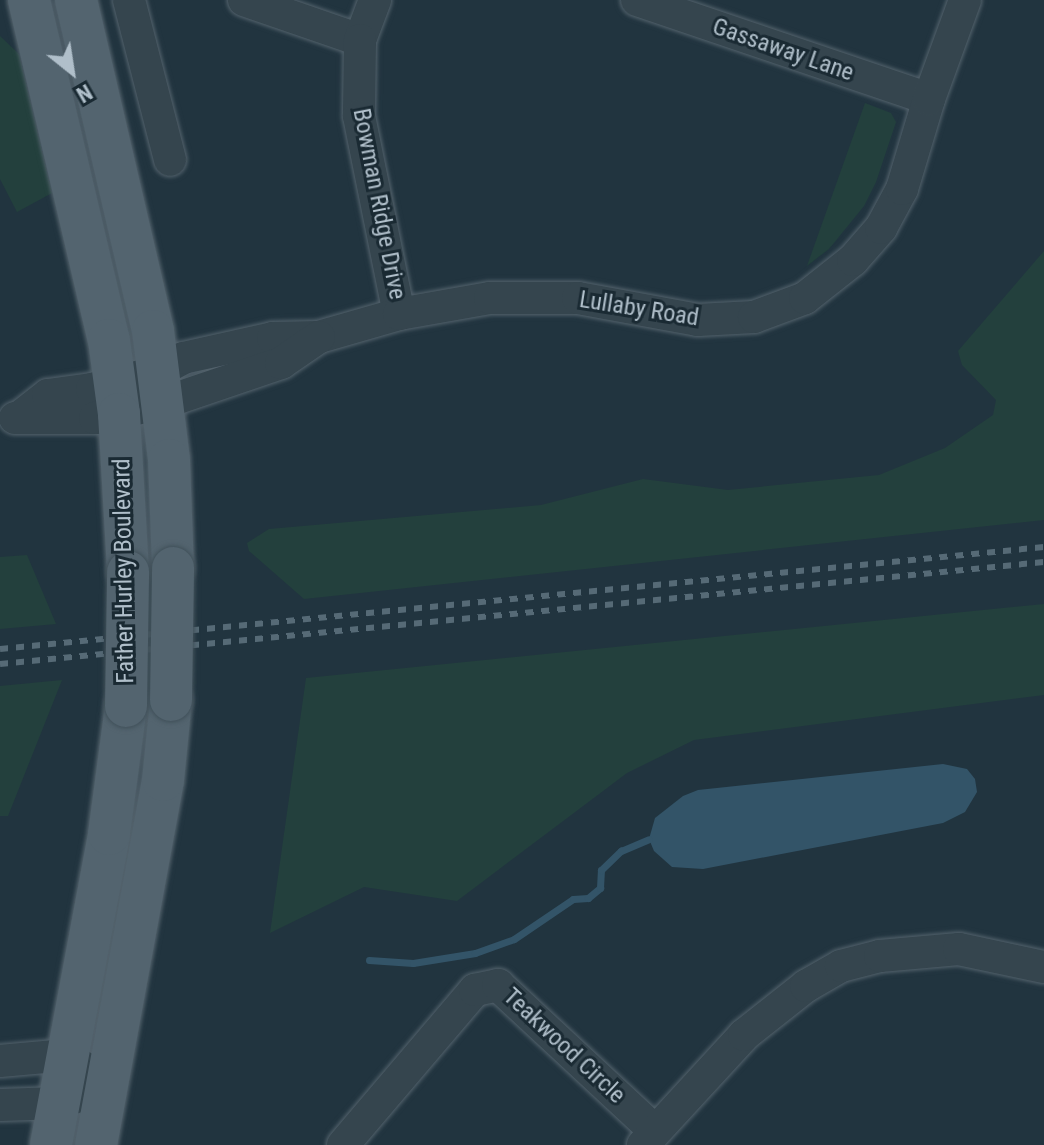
<!DOCTYPE html>
<style>
body{margin:0}
#map{position:relative;width:1044px;height:1145px;overflow:hidden;background:#21343f;font-family:"Roboto Condensed",sans-serif}
div>[style]{position:absolute}
.green>*{inset:0;background:#23403d}
.water>*{inset:0;background:#335468}
.stream>*{height:7px;margin:-3.5px;padding:0 3.5px;transform-origin:3.5px;border-radius:3.5px;background:#335468}
.roads{filter:drop-shadow(0 0 2px #53626c) drop-shadow(0 0 2px #53626c)}
.minor>*{height:32px;margin:-16px;padding:0 16px;transform-origin:16px;border-radius:16px;background:#35454e}
.major>*{height:42px;margin:-21px;padding:0 21px;transform-origin:21px;border-radius:21px;background:#53646f}
.rail>*{height:6px;margin-top:-3px;transform-origin:0;background:repeating-linear-gradient(90deg,#566a76 0 8px,transparent 0 16px)}
.bridges{filter:drop-shadow(0 0 2px #41515a) drop-shadow(0 0 2px #41515a)}
.major-bridge>*{height:42px;margin:-21px;padding:0 21px;transform-origin:21px;border-radius:21px;background:#53646f}
span{translate:-50% -50%;white-space:nowrap;text-align:center;line-height:1.15;-webkit-text-stroke:6px #1a2a33;paint-order:stroke}
.street-label{font-size:24px;color:#b0bfca}
.north{position:absolute;left:32px;top:32px;width:80px;height:80px;-webkit-text-stroke:6px #1a2a33;paint-order:stroke;rotate:150deg;font-size:22px;font-weight:700;line-height:32px;text-align:center;color:#b0bfca}
.north::after{content:'';display:block;margin:auto;width:28px;height:36px;background:#b0bfca;clip-path:polygon(50% 0,100% 100%,50% 72%,0 100%)}
</style>
<div id="map">
<div class="green">
<div style="clip-path:polygon(0 36px,19px 54px,52px 193px,17px 212px,0 179px)"></div>
<div style="clip-path:polygon(865px 103px,891px 113px,896px 122px,876px 182px,864px 206px,829px 249px,807px 266px)"></div>
<div style="clip-path:polygon(1044px 251px,1044px 520px,304px 599px,249px 551px,247px 543px,269px 529px,541px 505px,643px 479px,728px 490px,879px 475px,945px 448px,993px 415px,996px 400px,962px 365px,958px 351px)"></div>
<div style="clip-path:polygon(27px 555px,56px 624px,0 629px,0 557px)"></div>
<div style="clip-path:polygon(1044px 604px,1044px 695px,694px 740px,627px 773px,457px 901px,364px 887px,270px 933px,306px 678px)"></div>
<div style="clip-path:polygon(62px 680px,8px 816px,0 816px,0 686px)"></div>
</div>
<div class="water">
<div style="clip-path:polygon(943px 764px,967px 769px,975px 779px,977px 792px,965px 812px,943px 823px,703px 869px,672px 867px,654px 851px,649px 839px,655px 818px,683px 796px,698px 790px)"></div>
</div>
<div class="stream">
<div style="left:369px;top:960px;width:44px;rotate:3.9deg"></div>
<div style="left:413px;top:963px;width:63px;rotate:-9.2deg"></div>
<div style="left:475px;top:953px;width:41px;rotate:-19.7deg"></div>
<div style="left:514px;top:939px;width:71px;rotate:-34.1deg"></div>
<div style="left:573px;top:899px;width:15px;rotate:-4deg"></div>
<div style="left:588px;top:898px;width:16px;rotate:-40deg"></div>
<div style="left:600px;top:888px;width:18px;rotate:-87deg"></div>
<div style="left:601px;top:870px;width:28px;rotate:-44deg"></div>
<div style="left:621px;top:851px;width:30px;rotate:-23deg"></div>
</div>
<div class="roads">
<div class="minor">
<div style="left:129px;top:0;width:165px;rotate:75.6deg"></div>
<div style="left:244px;top:0;width:123px;rotate:19deg"></div>
<div style="left:375px;top:0;width:43px;rotate:110.6deg"></div>
<div style="left:360px;top:40px;width:76px;rotate:90.8deg"></div>
<div style="left:359px;top:116px;width:202px;rotate:78.6deg"></div>
<div style="left:637px;top:0;width:308px;rotate:18.7deg"></div>
<div style="left:21px;top:416px;width:34px;rotate:-38deg"></div>
<div style="left:48px;top:395px;width:44px;rotate:-7.8deg"></div>
<div style="left:92px;top:389px;width:69px;rotate:-15deg"></div>
<div style="left:159px;top:371px;width:27px;rotate:-28deg"></div>
<div style="left:183px;top:358px;width:92px;rotate:-12.5deg"></div>
<div style="left:273px;top:338px;width:46px;rotate:-1.2deg"></div>
<div style="left:319px;top:337px;width:83px;rotate:-16deg"></div>
<div style="left:399px;top:314px;width:92px;rotate:-10deg"></div>
<div style="left:490px;top:298px;width:88px"></div>
<div style="left:578px;top:298px;width:122px;rotate:10.4deg"></div>
<div style="left:698px;top:320px;width:56px;rotate:-3.1deg"></div>
<div style="left:754px;top:317px;width:54px;rotate:-20.4deg"></div>
<div style="left:805px;top:298px;width:61px;rotate:-38.4deg"></div>
<div style="left:853px;top:260px;width:43px;rotate:-48.8deg"></div>
<div style="left:881px;top:228px;width:44px;rotate:-61.7deg"></div>
<div style="left:902px;top:189px;width:94px;rotate:-73.3deg"></div>
<div style="left:929px;top:99px;width:105px;rotate:-70deg"></div>
<div style="left:15px;top:418px;width:80px"></div>
<div style="left:95px;top:418px;width:70px;rotate:-12.4deg"></div>
<div style="left:163px;top:403px;width:125px;rotate:-18.7deg"></div>
<div style="left:281px;top:363px;width:46px;rotate:-34.4deg"></div>
<div style="left:0;top:1061px;width:67px;rotate:-5.1deg"></div>
<div style="left:67px;top:1055px;width:50px;rotate:36.9deg"></div>
<div style="left:0;top:1105px;width:59px;rotate:-1.9deg"></div>
<div style="left:59px;top:1103px;width:21px;rotate:-19deg"></div>
<div style="left:343px;top:1145px;width:204px;rotate:-49.6deg"></div>
<div style="left:475px;top:990px;width:24px;rotate:-12deg"></div>
<div style="left:498px;top:985px;width:214px;rotate:42.9deg"></div>
<div style="left:643px;top:1145px;width:149px;rotate:-47.4deg"></div>
<div style="left:744px;top:1035px;width:79px;rotate:-38.3deg"></div>
<div style="left:806px;top:986px;width:40px;rotate:-29.7deg"></div>
<div style="left:841px;top:966px;width:40px;rotate:-14.4deg"></div>
<div style="left:880px;top:956px;width:79px;rotate:-5.1deg"></div>
<div style="left:959px;top:949px;width:87px;rotate:12deg"></div>
</div>
<div class="major">
<div style="left:29px;top:0;width:349px;rotate:76.8deg"></div>
<div style="left:109px;top:340px;width:75px;rotate:82.3deg"></div>
<div style="left:119px;top:414px;width:158px;rotate:86.7deg"></div>
<div style="left:76px;top:0;width:340px;rotate:76.9deg"></div>
<div style="left:153px;top:331px;width:130px;rotate:82.9deg"></div>
<div style="left:169px;top:460px;width:108px;rotate:87.9deg"></div>
<div style="left:51px;top:1145px;width:316px;rotate:-79.4deg"></div>
<div style="left:109px;top:834px;width:129px;rotate:-82.4deg"></div>
<div style="left:96px;top:1145px;width:371px;rotate:-79.6deg"></div>
<div style="left:163px;top:780px;width:80px;rotate:-84.3deg"></div>
</div>
</div>
<div class="rail">
<div style="left:0;top:649px;width:1049px;rotate:-5.58deg"></div>
<div style="left:0;top:664px;width:1049px;rotate:-5.58deg"></div>
</div>
<div class="bridges">
<div class="major-bridge">
<div style="left:171px;top:700px;width:132px;rotate:-89.1deg"></div>
<div style="left:126px;top:706px;width:134px;rotate:-89.1deg"></div>
</div>
</div>
<div class="street-label">
<span style="left:783px;top:50px;rotate:19deg">Gassaway Lane</span>
<span style="left:379px;top:204px;rotate:79deg">Bowman Ridge Drive</span>
<span style="left:639px;top:309px;rotate:9deg">Lullaby Road</span>
<span style="left:124px;top:571px;rotate:-91deg">Father Hurley Boulevard</span>
<span style="left:564px;top:1046px;rotate:43deg">Teakwood Circle</span>
</div>
<div class="north">N</div>
</div>
